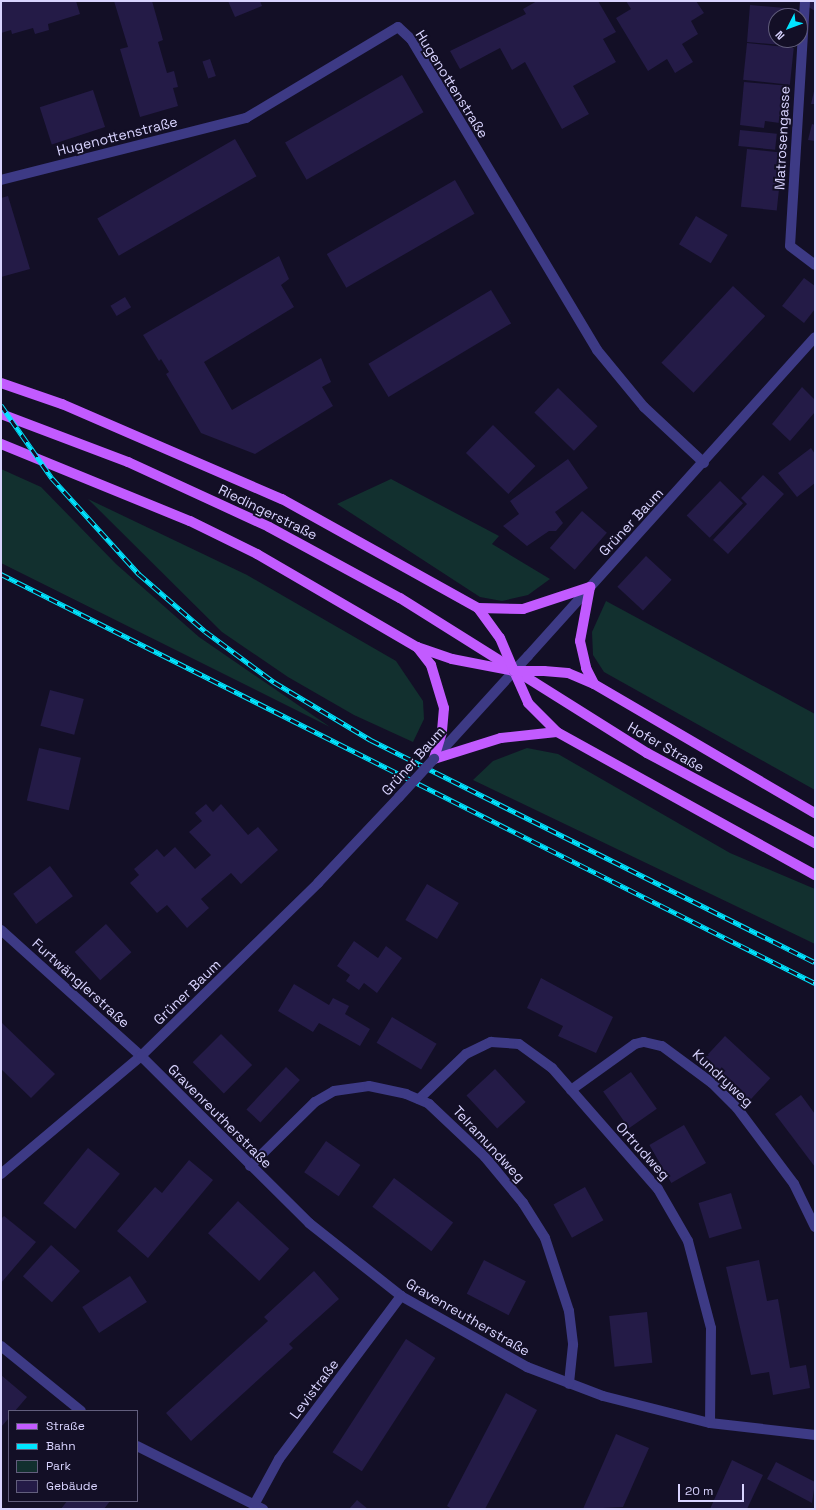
<!DOCTYPE html>
<meta charset="utf-8">
<style>
body{margin:0}
#map{position:relative;width:816px;height:1510px;overflow:hidden;background:#130f26;font-family:"Space Grotesk",sans-serif}
div>[style]{position:absolute}
.green>*{inset:0;background:#12302f}
.building>*{inset:0;background:#241b47;transform-origin:0 0}
.minor>*{height:10px;margin:-5px;padding:0 5px;transform-origin:5px;border-radius:5px;background:#3d3a85}
.major>*{height:10px;margin:-5px;padding:0 5px;transform-origin:5px;border-radius:5px;background:#c25bff}
.rail>*{height:4.5px;margin-top:-2.25px;transform-origin:0;background:repeating-linear-gradient(90deg,#130f26 0 9px,#00e5ff 0 18px);box-sizing:border-box;border-block:1px solid #00e5ff}
.minor-bridge>*{height:10px;margin:-5px;padding:0 5px;transform-origin:5px;border-radius:5px;background:#3d3a85}
.major-bridge>*{height:10px;margin:-5px;padding:0 5px;transform-origin:5px;border-radius:5px;background:#c25bff}
span{translate:-50% -50%;white-space:nowrap;text-align:center;line-height:1.15;-webkit-text-stroke:4px #130f26;paint-order:stroke}
.street-label{font-size:14px;color:#d9d4ff}
.frame{position:absolute;inset:0;border:2px solid #d9d4ff;pointer-events:none}
.legend{position:absolute;left:8px;top:1410px;width:130px;height:92px;box-sizing:border-box;background:#130f26;border:1px solid #625e7d;margin:0;padding:5px 7px;list-style:none;font-size:12px;color:#d9d4ff}
.legend li{display:flex;align-items:center;gap:8px;height:20px}
.legend b{width:20px;border:1px solid #625e7d}
.north{position:absolute;left:768px;top:8px;width:40px;height:40px;box-sizing:border-box;background:#130f26;border:1px solid #625e7d;border-radius:50%;rotate:228deg;font-size:11px;font-weight:700;line-height:16px;text-align:center;color:#d9d4ff}
.north::after{content:'';display:block;margin:auto;width:14px;height:18px;background:#00e5ff;clip-path:polygon(50% 0,100% 100%,50% 72%,0 100%)}
.scale{position:absolute;left:678px;top:1484px;width:66px;height:18px;box-sizing:border-box;border:2px solid #d9d4ff;border-top:0;padding-left:5px;font-size:12px;line-height:14px;white-space:nowrap;color:#d9d4ff;-webkit-text-stroke:3px #130f26;paint-order:stroke}
</style>
<div id="map">
<div class="green">
<div style="clip-path:polygon(1px 469px,41px 487px,116px 564px,199px 637px,330px 727px,1px 563px)"></div>
<div style="clip-path:polygon(391px 479px,499px 536px,492px 544px,550px 579px,528px 595px,502px 601px,480px 597px,337px 504px)"></div>
<div style="clip-path:polygon(88px 499px,247px 575px,396px 661px,423px 701px,424px 719px,413px 742px,354px 715px,288px 677px,222px 632px)"></div>
<div style="clip-path:polygon(606px 601px,815px 714px,815px 790px,604px 672px,593px 655px,592px 632px)"></div>
<div style="clip-path:polygon(527px 748px,558px 754px,730px 853px,815px 889px,815px 944px,473px 780px,493px 761px)"></div>
</div>
<div class="building">
<div style="clip-path:polygon(1px 1px,76px 1px,80px 14px,48px 24px,49px 30px,35px 34px,33px 28px,12px 34px,11px 30px,1px 33px)"></div>
<div style="clip-path:polygon(114px 1px,152px 1px,163px 40px,158px 42px,167px 73px,174px 71px,178px 87px,173px 88px,178px 106px,140px 117px,120px 49px,128px 47px)"></div>
<div style="clip-path:polygon(228px 1px,260px 1px,262px 6px,235px 17px)"></div>
<div style="clip-path:polygon(537px 1px,598px 1px,616px 32px,603px 39px,616px 62px,573px 86px,589px 114px,562px 129px,525px 62px,512px 70px,500px 48px,460px 69px,450px 51px,526px 14px,523px 9px)"></div>
<div style="clip-path:polygon(626px 1px,696px 1px,704px 13px,691px 21px,698px 34px,682px 44px,693px 62px,675px 73px,667px 59px,648px 71px,616px 18px,631px 9px)"></div>
<div style="clip-path:polygon(808px 1px,815px 1px,815px 11px,807px 6px)"></div>
<div style="clip-path:polygon(750px 5px,797px 9px,797px 16px,776px 16px,776px 40px,795px 40px,794px 46px,747px 42px)"></div>
<div style="left:747px;top:43px;width:47px;height:37px;rotate:6deg"></div>
<div style="left:210px;top:59px;width:18px;height:8px;rotate:71deg"></div>
<div style="left:402px;top:75px;width:43px;height:135px;rotate:60deg"></div>
<div style="clip-path:polygon(744px 82px,790px 86px,787px 124px,765px 121px,764px 128px,740px 125px)"></div>
<div style="clip-path:polygon(815px 87px,815px 104px,811px 104px)"></div>
<div style="left:93px;top:90px;width:39px;height:56px;rotate:72deg"></div>
<div style="clip-path:polygon(812px 124px,815px 125px,815px 141px,808px 140px)"></div>
<div style="left:740px;top:130px;width:37px;height:16px;rotate:6deg"></div>
<div style="left:235px;top:139px;width:43px;height:159px;rotate:60deg"></div>
<div style="left:747px;top:149px;width:36px;height:58px;rotate:6deg"></div>
<div style="left:455px;top:180px;width:39px;height:148px;rotate:60deg"></div>
<div style="clip-path:polygon(8px 196px,30px 269px,1px 277px,1px 198px)"></div>
<div style="left:696px;top:216px;width:37px;height:33px;rotate:31deg"></div>
<div style="clip-path:polygon(279px 256px,289px 279px,281px 285px,294px 307px,204px 362px,232px 410px,321px 358px,331px 382px,322px 387px,333px 406px,255px 454px,201px 433px,166px 374px,169px 372px,161px 359px,159px 361px,143px 335px)"></div>
<div style="clip-path:polygon(804px 278px,815px 286px,815px 309px,804px 323px,782px 306px)"></div>
<div style="left:733px;top:286px;width:44px;height:105px;rotate:43deg"></div>
<div style="left:491px;top:290px;width:39px;height:143px;rotate:59deg"></div>
<div style="left:125px;top:297px;width:12px;height:17px;rotate:59deg"></div>
<div style="clip-path:polygon(802px 387px,815px 400px,815px 412px,790px 441px,772px 424px)"></div>
<div style="left:558px;top:388px;width:55px;height:34px;rotate:44deg"></div>
<div style="left:493px;top:425px;width:59px;height:39px;rotate:44deg"></div>
<div style="clip-path:polygon(811px 448px,815px 454px,815px 483px,797px 497px,778px 473px)"></div>
<div style="clip-path:polygon(568px 459px,588px 488px,555px 512px,563px 523px,556px 531px,549px 531px,527px 546px,503px 526px,519px 514px,510px 501px)"></div>
<div style="clip-path:polygon(763px 475px,784px 494px,728px 554px,713px 540px,747px 504px,741px 498px)"></div>
<div style="left:720px;top:481px;width:32px;height:48px;rotate:44deg"></div>
<div style="left:582px;top:511px;width:33px;height:49px;rotate:41deg"></div>
<div style="left:646px;top:556px;width:35px;height:42px;rotate:43deg"></div>
<div style="left:50px;top:690px;width:35px;height:37px;rotate:15deg"></div>
<div style="left:39px;top:748px;width:43px;height:54px;rotate:13deg"></div>
<div style="clip-path:polygon(206px 804px,213px 812px,221px 804px,248px 835px,258px 827px,278px 850px,241px 884px,231px 873px,201px 899px,209px 908px,187px 928px,167px 905px,157px 913px,130px 883px,139px 875px,134px 869px,157px 849px,164px 857px,175px 847px,195px 869px,211px 855px,189px 832px,202px 821px,195px 813px)"></div>
<div style="left:50px;top:866px;width:38px;height:46px;rotate:53deg"></div>
<div style="left:427px;top:884px;width:37px;height:42px;rotate:31deg"></div>
<div style="left:106px;top:924px;width:38px;height:42px;rotate:48deg"></div>
<div style="clip-path:polygon(354px 941px,378px 958px,386px 946px,402px 958px,377px 993px,364px 983px,359px 990px,346px 981px,350px 975px,337px 966px)"></div>
<div style="clip-path:polygon(541px 978px,613px 1017px,596px 1053px,558px 1036px,563px 1026px,527px 1008px)"></div>
<div style="clip-path:polygon(294px 984px,329px 1005px,333px 998px,349px 1006px,345px 1014px,370px 1029px,360px 1046px,319px 1023px,313px 1032px,278px 1011px)"></div>
<div style="left:392px;top:1017px;width:52px;height:30px;rotate:31deg"></div>
<div style="clip-path:polygon(1px 1022px,55px 1074px,31px 1098px,1px 1069px)"></div>
<div style="left:221px;top:1034px;width:44px;height:40px;rotate:45deg"></div>
<div style="left:725px;top:1036px;width:62px;height:32px;rotate:43deg"></div>
<div style="left:286px;top:1067px;width:19px;height:58px;rotate:43deg"></div>
<div style="left:495px;top:1069px;width:45px;height:39px;rotate:47deg"></div>
<div style="left:631px;top:1072px;width:45px;height:34px;rotate:55deg"></div>
<div style="clip-path:polygon(801px 1095px,815px 1114px,815px 1167px,775px 1114px)"></div>
<div style="left:684px;top:1125px;width:44px;height:40px;rotate:60deg"></div>
<div style="left:326px;top:1141px;width:42px;height:38px;rotate:35deg"></div>
<div style="left:88px;top:1148px;width:41px;height:71px;rotate:39deg"></div>
<div style="clip-path:polygon(189px 1160px,213px 1180px,148px 1258px,117px 1231px,155px 1187px,162px 1193px)"></div>
<div style="left:394px;top:1178px;width:74px;height:36px;rotate:37deg"></div>
<div style="left:585px;top:1187px;width:38px;height:36px;rotate:61deg"></div>
<div style="left:731px;top:1193px;width:37px;height:34px;rotate:73deg"></div>
<div style="left:238px;top:1201px;width:70px;height:44px;rotate:43deg"></div>
<div style="clip-path:polygon(4px 1216px,36px 1242px,1px 1283px,1px 1219px)"></div>
<div style="left:51px;top:1245px;width:39px;height:42px;rotate:42deg"></div>
<div style="left:484px;top:1260px;width:47px;height:38px;rotate:27deg"></div>
<div style="clip-path:polygon(759px 1260px,767px 1301px,778px 1299px,790px 1368px,806px 1365px,810px 1388px,773px 1395px,769px 1372px,751px 1375px,726px 1267px)"></div>
<div style="clip-path:polygon(314px 1271px,339px 1299px,289px 1344px,293px 1348px,191px 1441px,166px 1413px,268px 1321px,264px 1317px)"></div>
<div style="left:130px;top:1276px;width:31px;height:57px;rotate:57deg"></div>
<div style="left:647px;top:1312px;width:51px;height:38px;rotate:84deg"></div>
<div style="left:406px;top:1339px;width:35px;height:135px;rotate:33deg"></div>
<div style="clip-path:polygon(1px 1375px,27px 1397px,15px 1411px,9px 1411px,9px 1418px,1px 1427px)"></div>
<div style="clip-path:polygon(506px 1393px,537px 1410px,485px 1509px,452px 1509px,447px 1506px)"></div>
<div style="clip-path:polygon(616px 1434px,649px 1448px,623px 1507px,583px 1509px)"></div>
<div style="clip-path:polygon(732px 1460px,763px 1475px,747px 1509px,710px 1509px)"></div>
<div style="clip-path:polygon(776px 1462px,815px 1482px,812px 1503px,767px 1479px)"></div>
<div style="clip-path:polygon(357px 1500px,368px 1509px,349px 1509px)"></div>
<div style="clip-path:polygon(67px 1501px,110px 1501px,104px 1509px,61px 1509px)"></div>
</div>
<div class="minor">
<div style="left:805px;top:1px;width:245px;rotate:93.5deg"></div>
<div style="left:790px;top:246px;width:31px;rotate:37deg"></div>
<div style="left:1px;top:180px;width:253px;rotate:-14.2deg"></div>
<div style="left:246px;top:118px;width:177px;rotate:-30.9deg"></div>
<div style="left:398px;top:27px;width:18px;rotate:43deg"></div>
<div style="left:411px;top:39px;width:362px;rotate:59.1deg"></div>
<div style="left:597px;top:350px;width:74px;rotate:50.5deg"></div>
<div style="left:644px;top:407px;width:82px;rotate:43deg"></div>
<div style="left:528px;top:656px;width:429px;rotate:-48deg"></div>
<div style="left:434px;top:759px;width:119px;rotate:-47.7deg"></div>
<div style="left:1px;top:930px;width:188px;rotate:42deg"></div>
<div style="left:141px;top:1056px;width:237px;rotate:44.8deg"></div>
<div style="left:309px;top:1223px;width:117px;rotate:38.4deg"></div>
<div style="left:401px;top:1296px;width:145px;rotate:29.4deg"></div>
<div style="left:527px;top:1367px;width:81px;rotate:20.9deg"></div>
<div style="left:603px;top:1396px;width:110px;rotate:14.2deg"></div>
<div style="left:710px;top:1423px;width:106px;rotate:6.5deg"></div>
<div style="left:571px;top:1090px;width:79px;rotate:-35.7deg"></div>
<div style="left:635px;top:1044px;width:9px;rotate:-13deg"></div>
<div style="left:644px;top:1042px;width:18px;rotate:13deg"></div>
<div style="left:662px;top:1046px;width:62px;rotate:36.5deg"></div>
<div style="left:712px;top:1083px;width:35px;rotate:45deg"></div>
<div style="left:737px;top:1108px;width:95px;rotate:53.1deg"></div>
<div style="left:794px;top:1184px;width:48px;rotate:64deg"></div>
<div style="left:419px;top:1099px;width:65px;rotate:-43.8deg"></div>
<div style="left:466px;top:1054px;width:28px;rotate:-26deg"></div>
<div style="left:491px;top:1042px;width:28px;rotate:4deg"></div>
<div style="left:519px;top:1044px;width:41px;rotate:36deg"></div>
<div style="left:552px;top:1068px;width:161px;rotate:48.8deg"></div>
<div style="left:658px;top:1189px;width:60px;rotate:60deg"></div>
<div style="left:688px;top:1241px;width:90px;rotate:75.2deg"></div>
<div style="left:711px;top:1328px;width:95px;rotate:90.6deg"></div>
<div style="left:250px;top:1166px;width:91px;rotate:-44.6deg"></div>
<div style="left:315px;top:1102px;width:22px;rotate:-30deg"></div>
<div style="left:334px;top:1091px;width:35px;rotate:-8deg"></div>
<div style="left:369px;top:1086px;width:38px;rotate:12deg"></div>
<div style="left:406px;top:1094px;width:25px;rotate:23deg"></div>
<div style="left:429px;top:1104px;width:77px;rotate:43.4deg"></div>
<div style="left:485px;top:1157px;width:60px;rotate:50.4deg"></div>
<div style="left:523px;top:1203px;width:41px;rotate:57.8deg"></div>
<div style="left:545px;top:1238px;width:77px;rotate:71.8deg"></div>
<div style="left:569px;top:1311px;width:34px;rotate:83deg"></div>
<div style="left:573px;top:1345px;width:39px;rotate:96deg"></div>
<div style="left:1px;top:1174px;width:183px;rotate:-40.1deg"></div>
<div style="left:141px;top:1056px;width:248px;rotate:-44.3deg"></div>
<div style="left:318px;top:883px;width:118px;rotate:-46.7deg"></div>
<div style="left:1px;top:1346px;width:103px;rotate:39.1deg"></div>
<div style="left:137px;top:1446px;width:141px;rotate:26.6deg"></div>
<div style="left:255px;top:1503px;width:50px;rotate:-61.4deg"></div>
<div style="left:279px;top:1459px;width:204px;rotate:-53.2deg"></div>
</div>
<div class="major">
<div style="left:1px;top:383px;width:65px;rotate:19deg"></div>
<div style="left:62px;top:404px;width:240px;rotate:23.4deg"></div>
<div style="left:282px;top:499px;width:224px;rotate:29.1deg"></div>
<div style="left:478px;top:608px;width:37px;rotate:54deg"></div>
<div style="left:1px;top:414px;width:136px;rotate:20.7deg"></div>
<div style="left:128px;top:462px;width:155px;rotate:24.7deg"></div>
<div style="left:269px;top:527px;width:149px;rotate:28.5deg"></div>
<div style="left:400px;top:598px;width:292px;rotate:32.1deg"></div>
<div style="left:647px;top:753px;width:191px;rotate:28.2deg"></div>
<div style="left:1px;top:444px;width:204px;rotate:22.2deg"></div>
<div style="left:190px;top:521px;width:75px;rotate:26.2deg"></div>
<div style="left:257px;top:554px;width:185px;rotate:30.2deg"></div>
<div style="left:417px;top:647px;width:37px;rotate:19deg"></div>
<div style="left:452px;top:659px;width:63px;rotate:11deg"></div>
<div style="left:514px;top:671px;width:35px;rotate:66deg"></div>
<div style="left:528px;top:703px;width:41px;rotate:45deg"></div>
<div style="left:557px;top:732px;width:295px;rotate:29deg"></div>
<div style="left:590px;top:587px;width:55px;rotate:100.5deg"></div>
<div style="left:580px;top:641px;width:28px;rotate:77deg"></div>
<div style="left:586px;top:668px;width:18px;rotate:63deg"></div>
<div style="left:478px;top:608px;width:45px;rotate:1.3deg"></div>
<div style="left:523px;top:609px;width:71px;rotate:-18.2deg"></div>
<div style="left:417px;top:647px;width:23px;rotate:52deg"></div>
<div style="left:431px;top:665px;width:45px;rotate:73.2deg"></div>
<div style="left:444px;top:708px;width:24px;rotate:95deg"></div>
<div style="left:442px;top:732px;width:28px;rotate:107deg"></div>
<div style="left:544px;top:671px;width:24px;rotate:5deg"></div>
<div style="left:568px;top:673px;width:28px;rotate:23deg"></div>
<div style="left:594px;top:684px;width:256px;rotate:30.3deg"></div>
<div style="left:434px;top:759px;width:70px;rotate:-17.4deg"></div>
<div style="left:501px;top:738px;width:56px;rotate:-6.1deg"></div>
</div>
<div class="rail">
<div style="left:1px;top:405px;width:89px;rotate:55.1deg"></div>
<div style="left:52px;top:478px;width:130px;rotate:47.8deg"></div>
<div style="left:139px;top:574px;width:87px;rotate:40.8deg"></div>
<div style="left:205px;top:631px;width:86px;rotate:36.5deg"></div>
<div style="left:274px;top:682px;width:113px;rotate:30.9deg"></div>
<div style="left:371px;top:740px;width:496px;rotate:26.6deg"></div>
<div style="left:1px;top:574px;width:911px;rotate:26.68deg"></div>
</div>
<div class="minor-bridge">
<div style="left:514px;top:671px;width:21px;rotate:-47deg"></div>
<div style="left:399px;top:797px;width:52px;rotate:-47.4deg"></div>
</div>
<div class="major-bridge">
<div style="left:500px;top:638px;width:36px;rotate:67deg"></div>
<div style="left:514px;top:671px;width:30px"></div>
</div>
<div class="street-label">
<span style="left:452px;top:84px;rotate:58deg">Hugenottenstraße</span>
<span style="left:117px;top:136px;rotate:-14deg">Hugenottenstraße</span>
<span style="left:782px;top:138px;rotate:-87deg">Matrosengasse</span>
<span style="left:268px;top:512px;rotate:26deg">Riedingerstraße</span>
<span style="left:631px;top:522px;rotate:-47deg">Grüner Baum</span>
<span style="left:666px;top:747px;rotate:30deg">Hofer Straße</span>
<span style="left:413px;top:761px;rotate:-48deg">Grüner Baum</span>
<span style="left:81px;top:983px;rotate:42deg">Furtwänglerstraße</span>
<span style="left:187px;top:992px;rotate:-44deg">Grüner Baum</span>
<span style="left:723px;top:1078px;rotate:43deg">Kundryweg</span>
<span style="left:220px;top:1116px;rotate:45deg">Gravenreutherstraße</span>
<span style="left:489px;top:1144px;rotate:47deg">Telramundweg</span>
<span style="left:643px;top:1151px;rotate:48deg">Ortrudweg</span>
<span style="left:468px;top:1317px;rotate:30deg">Gravenreutherstraße</span>
<span style="left:314px;top:1389px;rotate:-53deg">Levistraße</span>
</div>
<div class="frame"></div>
<ul class="legend">
<li><b style="height:5px;background:#c25bff"></b>Straße</li>
<li><b style="height:5px;background:#00e5ff"></b>Bahn</li>
<li><b style="height:11px;background:#12302f"></b>Park</li>
<li><b style="height:11px;background:#241b47"></b>Gebäude</li>
</ul>
<div class="north">N</div>
<div class="scale">20 m</div>
</div>
